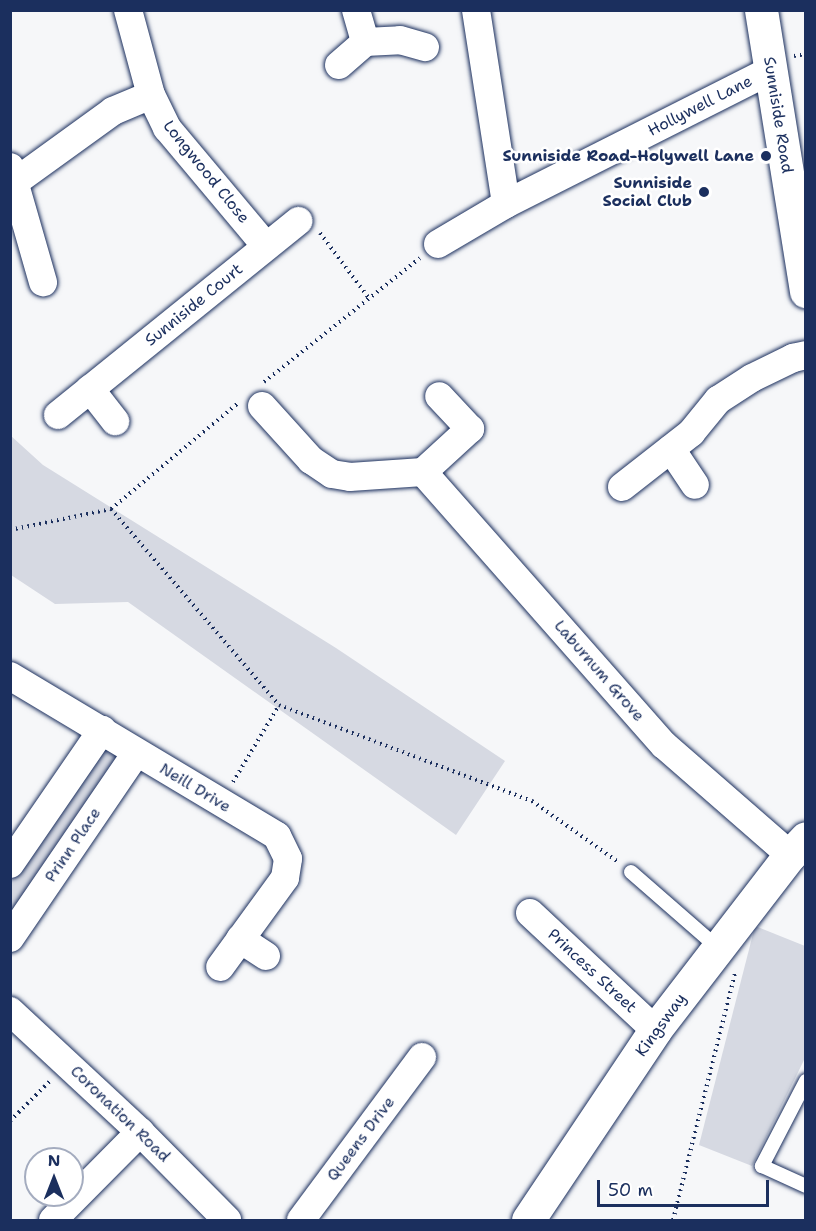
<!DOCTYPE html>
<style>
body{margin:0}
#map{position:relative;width:816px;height:1231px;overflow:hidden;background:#f6f7f9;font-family:"Shantell Sans",sans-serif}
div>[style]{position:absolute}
.green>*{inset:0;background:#d6d9e2}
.path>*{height:4px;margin-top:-2px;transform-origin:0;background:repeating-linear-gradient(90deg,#1b2f5e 0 1.5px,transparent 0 6px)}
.roads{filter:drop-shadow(0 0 2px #1b2f5e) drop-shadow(0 0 2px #1b2f5e)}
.service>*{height:14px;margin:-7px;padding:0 7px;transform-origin:7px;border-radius:7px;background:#fff}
.minor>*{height:28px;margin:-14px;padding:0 14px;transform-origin:14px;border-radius:14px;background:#fff}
.tertiary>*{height:33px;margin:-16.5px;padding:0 16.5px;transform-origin:16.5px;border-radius:16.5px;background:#fff}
.secondary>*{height:33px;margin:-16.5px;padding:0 16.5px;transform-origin:16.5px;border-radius:16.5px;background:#fff}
.dots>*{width:16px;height:16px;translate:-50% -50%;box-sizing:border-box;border:3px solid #fff;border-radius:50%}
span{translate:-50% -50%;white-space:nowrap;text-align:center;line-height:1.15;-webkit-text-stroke:5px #fff;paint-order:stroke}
.street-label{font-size:16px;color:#1b2f5e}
.poi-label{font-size:16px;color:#1b2f5e;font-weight:700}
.right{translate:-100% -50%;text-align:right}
.frame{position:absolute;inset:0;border:12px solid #1b2f5e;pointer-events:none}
.north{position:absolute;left:24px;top:1147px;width:60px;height:60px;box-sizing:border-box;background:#fff;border:2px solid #a4acbf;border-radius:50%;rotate:0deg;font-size:16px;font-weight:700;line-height:24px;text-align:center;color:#1b2f5e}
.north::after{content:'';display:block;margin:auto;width:21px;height:27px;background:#1b2f5e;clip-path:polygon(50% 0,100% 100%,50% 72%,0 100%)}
.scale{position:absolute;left:597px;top:1180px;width:172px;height:27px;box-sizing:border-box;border:3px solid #1b2f5e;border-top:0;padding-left:8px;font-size:18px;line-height:21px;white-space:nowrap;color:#1b2f5e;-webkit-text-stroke:4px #fff;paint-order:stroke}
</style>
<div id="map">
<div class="green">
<div style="clip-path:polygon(10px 435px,43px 465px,336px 648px,505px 761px,456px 835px,128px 602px,55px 604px,11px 575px)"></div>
<div style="clip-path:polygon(106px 746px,120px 757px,11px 920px,11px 882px)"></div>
<div style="clip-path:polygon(755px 926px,805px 946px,805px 1058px,752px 1166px,699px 1145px)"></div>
</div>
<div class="path">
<div style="left:794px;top:56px;width:12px;rotate:-9deg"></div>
<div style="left:320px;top:233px;width:80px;rotate:53.1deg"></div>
<div style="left:264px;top:382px;width:199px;rotate:-38.5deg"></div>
<div style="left:111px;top:509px;width:164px;rotate:-39.8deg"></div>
<div style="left:10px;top:530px;width:103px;rotate:-11.7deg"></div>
<div style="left:111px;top:509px;width:258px;rotate:49.4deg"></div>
<div style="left:279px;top:705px;width:271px;rotate:20.8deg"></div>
<div style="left:532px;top:801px;width:105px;rotate:35.3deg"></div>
<div style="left:233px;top:782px;width:90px;rotate:-59.1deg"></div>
<div style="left:10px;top:1121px;width:57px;rotate:-45deg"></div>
<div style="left:673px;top:1220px;width:254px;rotate:-75.9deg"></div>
</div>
<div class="roads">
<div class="service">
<div style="left:631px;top:872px;width:116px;rotate:41.1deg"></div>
<div style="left:806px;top:1081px;width:96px;rotate:117.4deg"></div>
<div style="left:762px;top:1166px;width:48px;rotate:24.4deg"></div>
</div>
<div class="minor">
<div style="left:128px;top:10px;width:88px;rotate:74.9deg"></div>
<div style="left:151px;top:95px;width:37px;rotate:64deg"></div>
<div style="left:167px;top:128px;width:154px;rotate:50deg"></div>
<div style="left:356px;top:10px;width:33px;rotate:74deg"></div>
<div style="left:476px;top:10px;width:196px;rotate:81.2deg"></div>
<div style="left:339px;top:65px;width:35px;rotate:-41deg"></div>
<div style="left:365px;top:42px;width:35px;rotate:-3deg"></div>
<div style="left:400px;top:40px;width:26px;rotate:16deg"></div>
<div style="left:10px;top:167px;width:120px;rotate:74deg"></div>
<div style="left:15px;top:182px;width:121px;rotate:-35.9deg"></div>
<div style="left:113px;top:111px;width:41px;rotate:-22.8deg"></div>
<div style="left:438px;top:244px;width:79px;rotate:-30.5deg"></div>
<div style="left:506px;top:204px;width:297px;rotate:-26.8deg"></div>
<div style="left:90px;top:389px;width:41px;rotate:52deg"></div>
<div style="left:262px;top:406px;width:73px;rotate:47.8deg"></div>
<div style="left:311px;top:460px;width:25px;rotate:34deg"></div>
<div style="left:332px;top:474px;width:18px;rotate:9deg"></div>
<div style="left:350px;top:477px;width:73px;rotate:-3.9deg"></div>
<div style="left:423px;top:472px;width:364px;rotate:48.6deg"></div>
<div style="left:664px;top:745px;width:167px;rotate:41.1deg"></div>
<div style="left:58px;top:415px;width:309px;rotate:-38.9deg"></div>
<div style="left:671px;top:449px;width:43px;rotate:56.3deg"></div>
<div style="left:423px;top:472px;width:64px;rotate:-42.5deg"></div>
<div style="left:470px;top:429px;width:45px;rotate:-133.2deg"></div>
<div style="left:622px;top:487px;width:88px;rotate:-38deg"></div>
<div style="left:691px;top:433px;width:43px;rotate:-50.7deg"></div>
<div style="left:718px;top:400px;width:40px;rotate:-32.9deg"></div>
<div style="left:752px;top:378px;width:46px;rotate:-26deg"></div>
<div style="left:793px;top:358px;width:13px;rotate:-13deg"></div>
<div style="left:10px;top:676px;width:311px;rotate:30.9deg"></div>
<div style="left:277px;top:836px;width:25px;rotate:64deg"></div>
<div style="left:288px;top:859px;width:19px;rotate:99deg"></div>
<div style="left:285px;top:878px;width:110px;rotate:126.1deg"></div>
<div style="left:10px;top:864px;width:163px;rotate:-55.5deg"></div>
<div style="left:530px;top:913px;width:171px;rotate:43.1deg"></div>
<div style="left:10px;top:938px;width:224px;rotate:-55.7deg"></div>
<div style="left:240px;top:939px;width:31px;rotate:33deg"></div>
<div style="left:10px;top:1011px;width:178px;rotate:42.9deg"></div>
<div style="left:140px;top:1132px;width:124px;rotate:45.3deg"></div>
<div style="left:53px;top:1220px;width:124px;rotate:-45.3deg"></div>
<div style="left:301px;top:1220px;width:203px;rotate:-53.4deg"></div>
</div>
<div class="tertiary">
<div style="left:528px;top:1220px;width:229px;rotate:-56.2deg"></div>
<div style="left:655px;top:1030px;width:221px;rotate:-52.4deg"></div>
<div style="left:790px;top:855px;width:23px;rotate:-47deg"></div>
</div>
<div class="secondary">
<div style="left:761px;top:10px;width:285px;rotate:80.9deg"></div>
</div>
</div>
<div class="dots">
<div style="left:766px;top:156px;background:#1b2f5e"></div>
<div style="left:704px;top:192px;background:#1b2f5e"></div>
</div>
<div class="street-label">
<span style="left:700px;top:106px;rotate:-27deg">Hollywell Lane</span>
<span style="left:778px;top:115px;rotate:81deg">Sunniside Road</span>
<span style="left:206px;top:172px;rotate:51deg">Longwood Close</span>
<span style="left:194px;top:305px;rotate:-39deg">Sunniside Court</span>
<span style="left:599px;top:671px;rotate:49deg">Laburnum Grove</span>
<span style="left:195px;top:788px;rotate:31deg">Neill Drive</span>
<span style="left:73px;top:845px;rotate:-56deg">Prinn Place</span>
<span style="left:592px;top:971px;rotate:43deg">Princess Street</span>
<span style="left:661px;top:1025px;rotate:-54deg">Kingsway</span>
<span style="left:120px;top:1114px;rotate:44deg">Coronation Road</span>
<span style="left:361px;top:1139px;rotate:-53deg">Queens Drive</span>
</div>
<div class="poi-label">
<span class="right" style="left:754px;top:156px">Sunniside Road-Holywell Lane</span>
<span class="right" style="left:692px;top:192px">Sunniside<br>Social Club</span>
</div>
<div class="frame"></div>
<div class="north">N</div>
<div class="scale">50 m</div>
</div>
